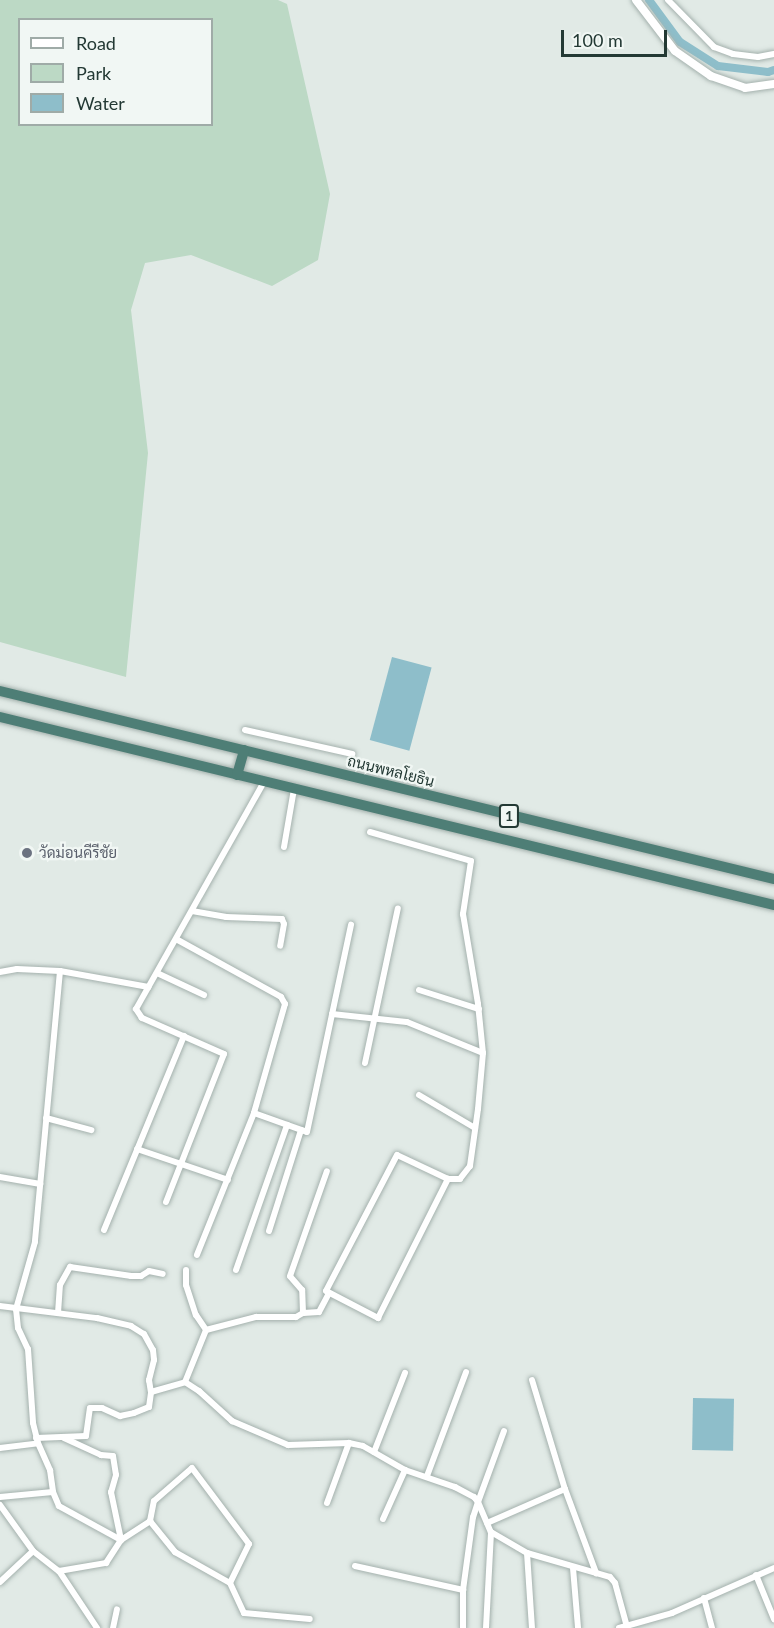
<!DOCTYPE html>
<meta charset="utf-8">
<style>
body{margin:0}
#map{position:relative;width:774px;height:1628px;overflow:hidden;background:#e1eae6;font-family:Lato,Sarabun,sans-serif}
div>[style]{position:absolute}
.green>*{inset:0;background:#bcd9c5}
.water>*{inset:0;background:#8ebeca;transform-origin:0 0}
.canal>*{height:8px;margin:-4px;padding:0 4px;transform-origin:4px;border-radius:4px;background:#8ebeca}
.roads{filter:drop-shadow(0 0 2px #a4b1ad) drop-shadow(0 0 2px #a4b1ad)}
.minor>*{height:6px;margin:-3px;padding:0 3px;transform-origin:3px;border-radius:3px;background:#fff}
.tertiary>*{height:8px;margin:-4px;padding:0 4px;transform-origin:4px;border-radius:4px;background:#fff}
.trunk>*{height:10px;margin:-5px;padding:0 5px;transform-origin:5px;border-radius:5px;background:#4e7e76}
.dots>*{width:16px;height:16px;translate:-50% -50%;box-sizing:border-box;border:3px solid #f1f7f4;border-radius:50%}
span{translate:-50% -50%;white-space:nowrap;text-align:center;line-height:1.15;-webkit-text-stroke:4.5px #f1f7f4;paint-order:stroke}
.shield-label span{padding:2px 4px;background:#f1f7f4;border:2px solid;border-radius:4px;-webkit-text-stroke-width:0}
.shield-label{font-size:14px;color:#233934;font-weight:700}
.street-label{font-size:15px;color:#233934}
.worship-label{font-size:15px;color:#5b616d}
.left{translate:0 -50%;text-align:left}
.legend{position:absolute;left:18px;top:18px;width:195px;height:108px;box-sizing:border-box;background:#f1f7f4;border:2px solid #9faba7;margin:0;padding:8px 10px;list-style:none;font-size:18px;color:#233934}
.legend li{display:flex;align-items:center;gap:12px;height:30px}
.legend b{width:30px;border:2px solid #9faba7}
.scale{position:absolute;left:561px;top:30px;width:106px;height:27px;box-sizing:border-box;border:3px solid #233934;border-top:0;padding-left:8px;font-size:18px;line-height:21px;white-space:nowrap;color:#233934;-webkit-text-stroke:4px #f1f7f4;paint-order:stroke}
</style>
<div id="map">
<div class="green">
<div style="clip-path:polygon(evenodd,0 0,278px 0,287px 4px,330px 194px,318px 260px,272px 286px,191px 255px,145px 263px,131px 310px,148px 453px,126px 677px,0 642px,0 0,20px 20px,212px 20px,212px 124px,20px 124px,20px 20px)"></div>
</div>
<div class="water">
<div style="left:392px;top:657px;width:41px;height:86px;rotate:15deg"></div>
<div style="left:693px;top:1398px;width:41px;height:52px;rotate:1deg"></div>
</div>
<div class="canal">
<div style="left:649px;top:0;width:52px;rotate:53.6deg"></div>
<div style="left:680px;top:42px;width:45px;rotate:32.3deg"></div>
<div style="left:718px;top:66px;width:50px;rotate:6.8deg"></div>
<div style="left:768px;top:72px;width:6px;rotate:-18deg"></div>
</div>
<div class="roads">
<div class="minor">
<div style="left:668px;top:0;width:66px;rotate:45.6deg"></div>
<div style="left:714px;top:47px;width:20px;rotate:20deg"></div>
<div style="left:733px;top:54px;width:25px;rotate:7deg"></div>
<div style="left:758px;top:57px;width:16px;rotate:-11deg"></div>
<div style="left:245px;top:730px;width:110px;rotate:12.6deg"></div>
<div style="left:370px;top:832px;width:105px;rotate:16deg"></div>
<div style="left:471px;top:861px;width:54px;rotate:98.6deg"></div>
<div style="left:463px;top:914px;width:91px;rotate:80.5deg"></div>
<div style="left:478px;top:1004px;width:49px;rotate:84.2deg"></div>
<div style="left:483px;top:1053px;width:56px;rotate:95.1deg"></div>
<div style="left:478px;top:1109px;width:58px;rotate:98deg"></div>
<div style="left:470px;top:1166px;width:16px;rotate:128deg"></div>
<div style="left:460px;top:1179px;width:12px;rotate:180deg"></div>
<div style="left:448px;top:1179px;width:56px;rotate:-154.8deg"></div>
<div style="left:397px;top:1155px;width:153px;rotate:117.6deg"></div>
<div style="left:326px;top:1291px;width:59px;rotate:27.4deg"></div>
<div style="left:378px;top:1318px;width:156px;rotate:-63.3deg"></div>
<div style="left:284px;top:847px;width:59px;rotate:-80.2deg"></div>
<div style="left:192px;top:911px;width:35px;rotate:10deg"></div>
<div style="left:226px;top:917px;width:56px;rotate:2deg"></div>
<div style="left:282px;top:919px;width:5px;rotate:68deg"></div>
<div style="left:284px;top:924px;width:22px;rotate:100deg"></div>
<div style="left:176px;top:939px;width:120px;rotate:28.9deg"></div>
<div style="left:281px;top:997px;width:8px;rotate:60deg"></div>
<div style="left:285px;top:1004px;width:113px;rotate:105.9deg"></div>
<div style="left:254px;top:1113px;width:153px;rotate:111.9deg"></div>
<div style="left:60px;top:971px;width:272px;rotate:95.3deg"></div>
<div style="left:35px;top:1242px;width:70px;rotate:105.8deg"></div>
<div style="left:16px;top:1309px;width:19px;rotate:84deg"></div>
<div style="left:18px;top:1328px;width:23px;rotate:65deg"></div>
<div style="left:28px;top:1349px;width:74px;rotate:86.1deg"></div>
<div style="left:33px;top:1423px;width:21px;rotate:76deg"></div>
<div style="left:38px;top:1443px;width:30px;rotate:66deg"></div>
<div style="left:50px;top:1470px;width:22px;rotate:82deg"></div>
<div style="left:53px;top:1492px;width:15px;rotate:67deg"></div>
<div style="left:59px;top:1506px;width:71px;rotate:28.7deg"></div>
<div style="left:0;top:972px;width:17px;rotate:-10deg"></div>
<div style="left:17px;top:969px;width:43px;rotate:2.7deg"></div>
<div style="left:60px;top:971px;width:90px;rotate:10.2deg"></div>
<div style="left:157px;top:973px;width:52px;rotate:25.1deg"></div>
<div style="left:419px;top:990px;width:63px;rotate:17.6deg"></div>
<div style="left:332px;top:1014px;width:75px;rotate:6.1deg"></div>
<div style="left:407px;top:1022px;width:82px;rotate:22.2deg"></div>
<div style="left:365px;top:1063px;width:158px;rotate:-78deg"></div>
<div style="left:419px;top:1095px;width:65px;rotate:30.5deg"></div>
<div style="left:254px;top:1113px;width:56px;rotate:19.7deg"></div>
<div style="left:307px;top:1132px;width:212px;rotate:-78deg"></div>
<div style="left:46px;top:1118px;width:47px;rotate:14.9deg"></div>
<div style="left:137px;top:1149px;width:96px;rotate:18.8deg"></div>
<div style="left:0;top:1177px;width:41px;rotate:9.9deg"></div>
<div style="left:166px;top:1202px;width:159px;rotate:-68.6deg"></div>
<div style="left:224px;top:1054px;width:90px;rotate:-156.3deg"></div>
<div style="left:142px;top:1018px;width:11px;rotate:-124deg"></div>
<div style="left:136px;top:1009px;width:261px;rotate:-60.6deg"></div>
<div style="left:104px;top:1230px;width:210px;rotate:-67.6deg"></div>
<div style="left:269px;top:1231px;width:106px;rotate:-72.4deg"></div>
<div style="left:186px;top:1270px;width:15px;rotate:90deg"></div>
<div style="left:186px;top:1285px;width:32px;rotate:72deg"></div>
<div style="left:196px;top:1315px;width:18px;rotate:56deg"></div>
<div style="left:236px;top:1270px;width:154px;rotate:-70.6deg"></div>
<div style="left:0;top:1306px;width:98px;rotate:7.1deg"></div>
<div style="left:97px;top:1318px;width:35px;rotate:13deg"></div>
<div style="left:131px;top:1326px;width:15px;rotate:32deg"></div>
<div style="left:144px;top:1334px;width:18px;rotate:61deg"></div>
<div style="left:153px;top:1350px;width:10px;rotate:84deg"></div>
<div style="left:154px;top:1360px;width:21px;rotate:104deg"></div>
<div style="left:149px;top:1380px;width:12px;rotate:81deg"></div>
<div style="left:151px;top:1392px;width:35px;rotate:-16deg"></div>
<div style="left:185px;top:1382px;width:17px;rotate:33deg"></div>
<div style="left:199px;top:1391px;width:45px;rotate:42.3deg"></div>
<div style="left:232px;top:1421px;width:61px;rotate:23.2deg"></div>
<div style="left:288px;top:1445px;width:61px;rotate:-1.9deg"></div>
<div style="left:349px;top:1443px;width:14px;rotate:12deg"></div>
<div style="left:363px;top:1446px;width:48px;rotate:29.7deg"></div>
<div style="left:405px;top:1470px;width:53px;rotate:18.8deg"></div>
<div style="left:455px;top:1487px;width:21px;rotate:28deg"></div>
<div style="left:474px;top:1497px;width:6px;rotate:51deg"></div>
<div style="left:478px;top:1502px;width:16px;rotate:108deg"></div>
<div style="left:473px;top:1517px;width:74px;rotate:97.8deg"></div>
<div style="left:463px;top:1590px;width:38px;rotate:90deg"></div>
<div style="left:58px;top:1313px;width:28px;rotate:-86deg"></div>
<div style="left:60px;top:1285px;width:21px;rotate:-61deg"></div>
<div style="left:70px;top:1267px;width:62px;rotate:8.4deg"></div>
<div style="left:131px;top:1276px;width:10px"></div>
<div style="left:141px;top:1276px;width:9px;rotate:-32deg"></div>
<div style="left:149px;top:1271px;width:14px;rotate:12deg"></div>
<div style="left:303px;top:1313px;width:23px;rotate:-92deg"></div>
<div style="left:302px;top:1290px;width:18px;rotate:-131deg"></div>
<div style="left:290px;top:1276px;width:111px;rotate:-70.6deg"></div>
<div style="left:532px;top:1380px;width:114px;rotate:73.2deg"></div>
<div style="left:565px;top:1489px;width:90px;rotate:69.7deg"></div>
<div style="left:185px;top:1382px;width:56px;rotate:-68deg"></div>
<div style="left:206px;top:1330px;width:52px;rotate:-14.6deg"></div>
<div style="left:256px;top:1317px;width:40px"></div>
<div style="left:296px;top:1317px;width:8px;rotate:-30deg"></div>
<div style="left:303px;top:1313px;width:16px;rotate:-4deg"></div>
<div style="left:319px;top:1312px;width:21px;rotate:-62deg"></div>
<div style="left:504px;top:1431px;width:76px;rotate:110.1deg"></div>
<div style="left:478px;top:1502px;width:33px;rotate:67deg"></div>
<div style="left:491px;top:1532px;width:42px;rotate:30.3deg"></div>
<div style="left:527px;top:1553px;width:86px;rotate:16.1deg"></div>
<div style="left:610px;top:1577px;width:8px;rotate:50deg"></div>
<div style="left:615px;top:1583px;width:46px;rotate:74.7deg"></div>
<div style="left:36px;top:1438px;width:50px;rotate:-2.3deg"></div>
<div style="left:86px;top:1436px;width:28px;rotate:-82deg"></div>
<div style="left:90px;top:1408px;width:12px"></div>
<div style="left:102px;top:1408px;width:20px;rotate:24deg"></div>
<div style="left:120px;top:1416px;width:14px;rotate:-12deg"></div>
<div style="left:134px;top:1413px;width:16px;rotate:-22deg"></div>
<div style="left:149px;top:1407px;width:15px;rotate:-82deg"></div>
<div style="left:64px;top:1438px;width:41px;rotate:24.7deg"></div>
<div style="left:101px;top:1455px;width:12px;rotate:5deg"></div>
<div style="left:113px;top:1456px;width:19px;rotate:81deg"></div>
<div style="left:116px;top:1475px;width:18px;rotate:106deg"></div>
<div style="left:111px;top:1492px;width:49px;rotate:78.2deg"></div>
<div style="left:0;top:1448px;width:38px;rotate:-7deg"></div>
<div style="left:374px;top:1452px;width:85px;rotate:-68.6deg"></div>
<div style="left:427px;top:1476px;width:111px;rotate:-69.4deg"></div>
<div style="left:0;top:1497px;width:53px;rotate:-5.4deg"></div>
<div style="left:327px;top:1503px;width:64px;rotate:-69.9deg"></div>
<div style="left:0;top:1505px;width:57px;rotate:54.3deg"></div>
<div style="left:33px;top:1551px;width:33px;rotate:38deg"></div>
<div style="left:59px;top:1571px;width:69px;rotate:56.3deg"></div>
<div style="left:383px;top:1519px;width:54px;rotate:-65.8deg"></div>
<div style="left:487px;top:1523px;width:85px;rotate:-23.6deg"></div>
<div style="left:527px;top:1553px;width:75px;rotate:86.2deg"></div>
<div style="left:355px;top:1566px;width:111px;rotate:12.5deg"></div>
<div style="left:573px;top:1568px;width:60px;rotate:85.2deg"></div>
<div style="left:59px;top:1571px;width:48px;rotate:-9.7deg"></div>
<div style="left:106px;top:1563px;width:27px;rotate:-57deg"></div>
<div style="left:121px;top:1540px;width:35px;rotate:-33deg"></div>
<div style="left:150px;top:1521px;width:20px;rotate:-79deg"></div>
<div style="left:154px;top:1501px;width:50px;rotate:-41deg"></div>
<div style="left:192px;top:1468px;width:95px;rotate:53.1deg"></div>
<div style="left:249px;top:1544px;width:43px;rotate:116deg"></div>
<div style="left:230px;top:1583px;width:63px;rotate:-150.6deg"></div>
<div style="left:175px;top:1552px;width:40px;rotate:-129deg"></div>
<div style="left:756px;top:1575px;width:48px;rotate:67.8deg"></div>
<div style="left:0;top:1582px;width:45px;rotate:-43.2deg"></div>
<div style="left:230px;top:1583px;width:33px;rotate:65deg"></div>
<div style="left:244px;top:1613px;width:66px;rotate:5.2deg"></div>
<div style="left:704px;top:1598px;width:31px;rotate:75deg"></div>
<div style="left:113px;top:1628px;width:19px;rotate:-78deg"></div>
<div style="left:486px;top:1628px;width:96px;rotate:-87deg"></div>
<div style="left:619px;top:1628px;width:55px;rotate:-15.8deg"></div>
<div style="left:672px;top:1613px;width:111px;rotate:-23.8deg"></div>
</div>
<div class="tertiary">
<div style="left:636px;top:0;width:64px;rotate:52.6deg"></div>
<div style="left:675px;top:51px;width:44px;rotate:34.8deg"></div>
<div style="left:711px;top:76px;width:36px;rotate:19deg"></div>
<div style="left:745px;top:88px;width:29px;rotate:-8deg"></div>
</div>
<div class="trunk">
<div style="left:0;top:691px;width:797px;rotate:13.65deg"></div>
<div style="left:0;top:717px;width:797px;rotate:13.65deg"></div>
<div style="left:237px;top:775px;width:26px;rotate:-74deg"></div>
</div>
</div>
<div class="dots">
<div style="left:27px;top:853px;background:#6b7280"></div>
</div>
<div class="shield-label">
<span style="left:509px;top:816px">1</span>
</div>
<div class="street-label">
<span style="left:391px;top:771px;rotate:14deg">ถนนพหลโยธิน</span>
</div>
<div class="worship-label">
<span class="left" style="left:39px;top:853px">วัดม่อนคีรีชัย</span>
</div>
<ul class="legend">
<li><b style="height:8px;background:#fff"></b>Road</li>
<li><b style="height:16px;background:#bcd9c5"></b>Park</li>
<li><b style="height:16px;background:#8ebeca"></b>Water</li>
</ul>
<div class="scale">100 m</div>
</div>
